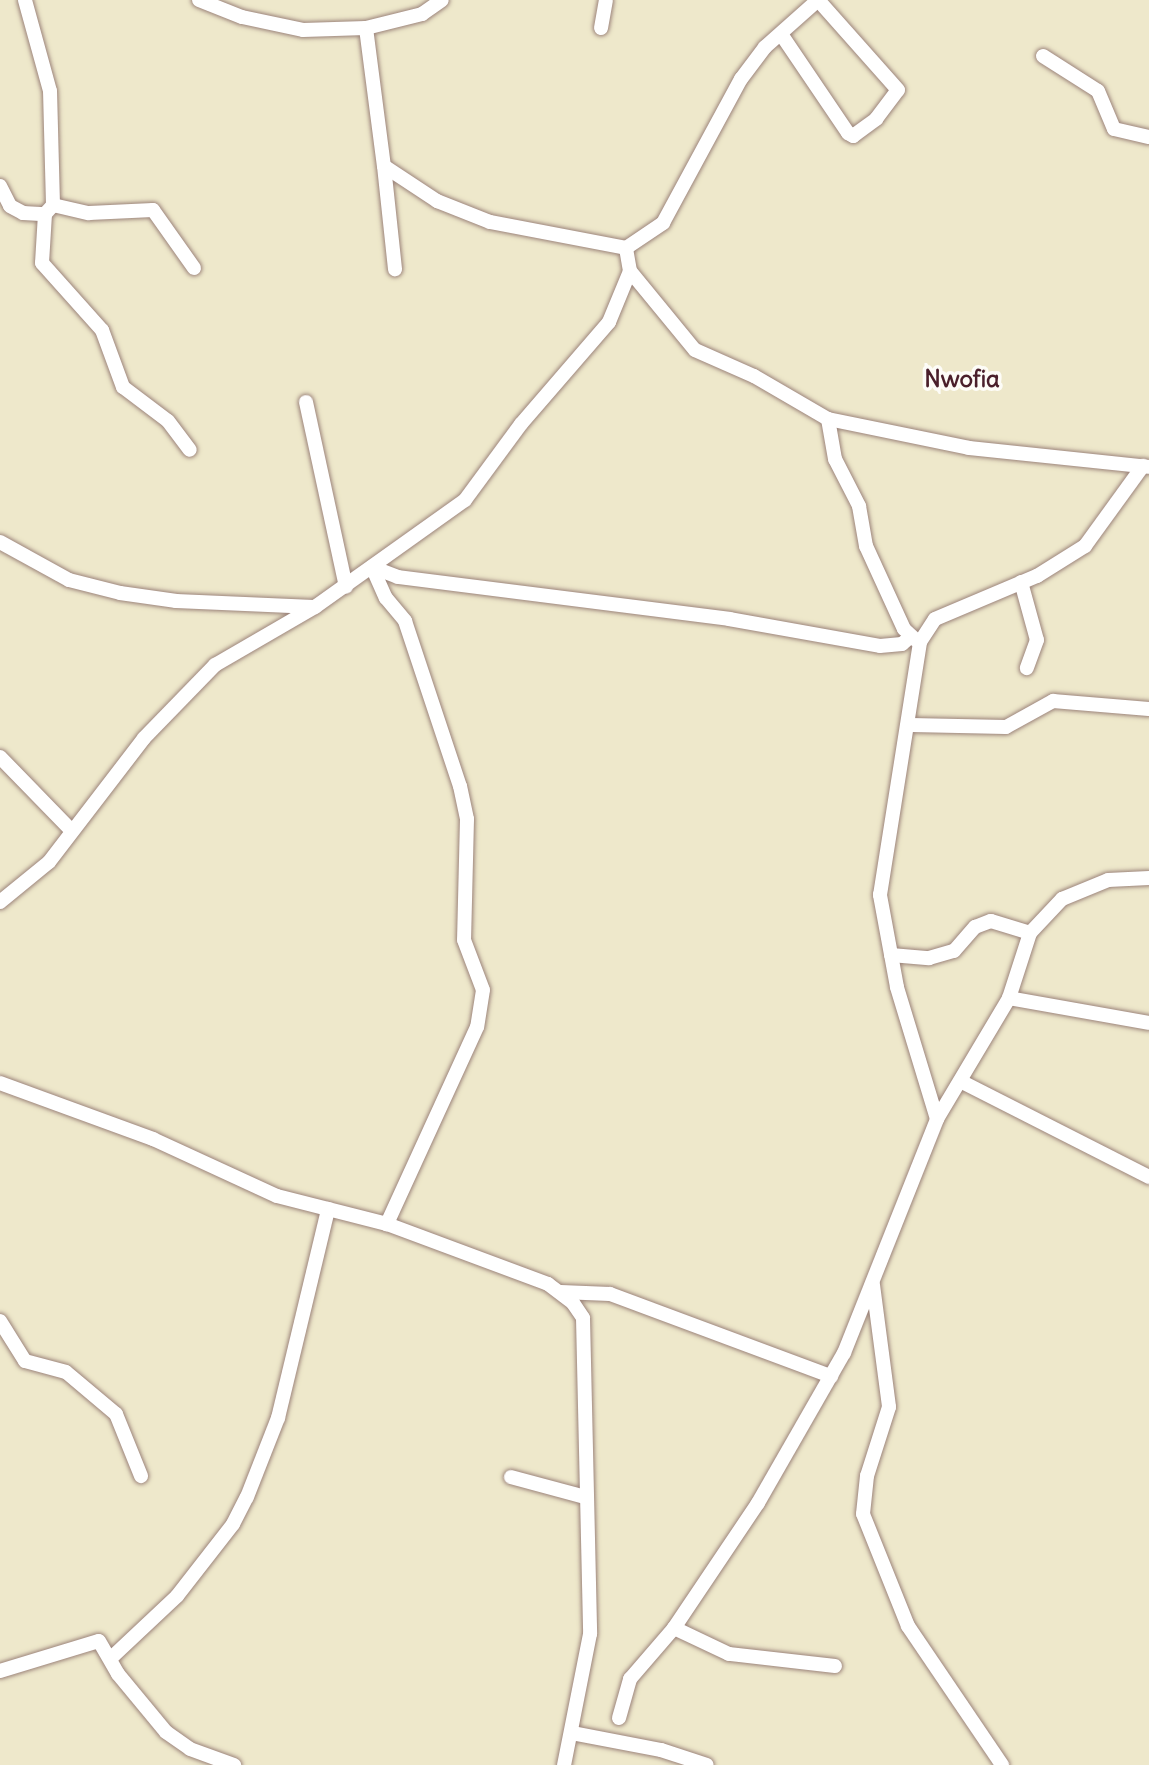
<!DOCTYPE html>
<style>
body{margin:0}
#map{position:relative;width:1149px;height:1765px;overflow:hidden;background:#eee8cb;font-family:Delius,sans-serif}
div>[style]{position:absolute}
.roads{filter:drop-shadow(0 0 2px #9c847b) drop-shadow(0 0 2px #9c847b)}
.street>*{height:14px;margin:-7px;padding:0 7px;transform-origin:7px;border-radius:7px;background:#fff}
span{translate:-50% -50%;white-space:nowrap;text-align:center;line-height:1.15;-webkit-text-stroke:7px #fdfcf7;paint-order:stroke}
.quarter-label{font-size:24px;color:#4a1f2b;font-weight:700}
</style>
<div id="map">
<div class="roads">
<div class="street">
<div style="left:199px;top:0;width:46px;rotate:21.6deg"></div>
<div style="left:242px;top:17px;width:62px;rotate:12deg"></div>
<div style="left:303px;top:30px;width:63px;rotate:-1.8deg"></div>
<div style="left:366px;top:28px;width:58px;rotate:-14deg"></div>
<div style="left:422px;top:14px;width:24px;rotate:-35deg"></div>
<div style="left:366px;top:28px;width:139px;rotate:82.6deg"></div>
<div style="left:384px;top:166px;width:64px;rotate:33.4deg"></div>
<div style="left:437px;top:201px;width:57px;rotate:21.6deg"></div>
<div style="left:490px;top:222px;width:138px;rotate:10.8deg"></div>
<div style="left:601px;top:28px;width:28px;rotate:-80deg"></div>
<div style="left:781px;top:34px;width:120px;rotate:55.9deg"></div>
<div style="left:848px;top:133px;width:6px;rotate:31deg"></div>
<div style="left:853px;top:136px;width:29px;rotate:-36deg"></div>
<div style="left:876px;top:119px;width:36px;rotate:-53deg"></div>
<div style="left:898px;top:90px;width:120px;rotate:-131.6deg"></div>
<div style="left:1043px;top:56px;width:65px;rotate:32.5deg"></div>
<div style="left:1098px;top:91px;width:41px;rotate:67.2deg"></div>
<div style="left:1114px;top:129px;width:36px;rotate:13deg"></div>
<div style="left:384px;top:166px;width:104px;rotate:83.9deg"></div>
<div style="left:0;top:186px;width:22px;rotate:63deg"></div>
<div style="left:10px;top:206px;width:15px;rotate:28deg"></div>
<div style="left:23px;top:213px;width:22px;rotate:3deg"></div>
<div style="left:45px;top:214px;width:12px;rotate:-48deg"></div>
<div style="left:53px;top:205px;width:114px;rotate:-91.5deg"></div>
<div style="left:50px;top:91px;width:94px;rotate:-105.4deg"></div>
<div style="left:53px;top:205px;width:37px;rotate:13deg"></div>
<div style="left:89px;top:213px;width:64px;rotate:-2.7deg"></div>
<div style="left:153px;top:210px;width:71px;rotate:54.7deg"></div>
<div style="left:45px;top:214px;width:49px;rotate:93.5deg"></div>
<div style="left:42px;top:263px;width:90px;rotate:48.2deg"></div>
<div style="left:102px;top:330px;width:61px;rotate:69.8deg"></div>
<div style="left:123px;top:387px;width:56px;rotate:37.1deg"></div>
<div style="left:168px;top:421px;width:36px;rotate:53deg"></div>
<div style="left:630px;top:271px;width:102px;rotate:50.6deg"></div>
<div style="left:695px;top:350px;width:64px;rotate:23.8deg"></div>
<div style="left:754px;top:376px;width:86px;rotate:30.2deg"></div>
<div style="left:828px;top:419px;width:144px;rotate:11.6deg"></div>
<div style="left:969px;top:448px;width:181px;rotate:6deg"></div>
<div style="left:306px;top:402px;width:189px;rotate:77.8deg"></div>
<div style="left:828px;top:419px;width:41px;rotate:80.1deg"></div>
<div style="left:835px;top:459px;width:53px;rotate:62.9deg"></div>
<div style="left:859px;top:506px;width:41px;rotate:80.1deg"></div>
<div style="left:866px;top:546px;width:91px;rotate:65.4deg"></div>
<div style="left:904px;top:629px;width:16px;rotate:43deg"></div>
<div style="left:0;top:542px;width:79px;rotate:28.8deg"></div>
<div style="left:69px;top:580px;width:53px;rotate:14.3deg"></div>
<div style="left:120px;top:593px;width:57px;rotate:8.1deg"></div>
<div style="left:176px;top:601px;width:138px;rotate:2.5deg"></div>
<div style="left:372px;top:567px;width:34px;rotate:66deg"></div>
<div style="left:386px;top:598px;width:30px;rotate:50deg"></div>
<div style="left:405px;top:621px;width:174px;rotate:71.6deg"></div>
<div style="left:460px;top:786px;width:34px;rotate:78deg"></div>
<div style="left:467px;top:819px;width:121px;rotate:91.4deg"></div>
<div style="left:464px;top:940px;width:53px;rotate:69.2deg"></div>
<div style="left:483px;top:990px;width:37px;rotate:99deg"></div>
<div style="left:477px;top:1027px;width:217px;rotate:114.6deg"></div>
<div style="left:372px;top:567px;width:28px;rotate:21deg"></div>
<div style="left:398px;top:577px;width:334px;rotate:7.2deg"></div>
<div style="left:729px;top:619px;width:153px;rotate:10.1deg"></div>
<div style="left:880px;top:646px;width:22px;rotate:-5deg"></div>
<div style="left:902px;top:644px;width:11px;rotate:-41deg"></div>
<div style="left:1021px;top:582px;width:60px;rotate:74.6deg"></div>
<div style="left:1037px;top:640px;width:30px;rotate:110deg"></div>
<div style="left:911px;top:725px;width:95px;rotate:1.2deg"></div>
<div style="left:1006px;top:727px;width:54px;rotate:-29deg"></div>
<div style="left:1053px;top:701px;width:96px;rotate:4.8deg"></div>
<div style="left:0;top:757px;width:103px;rotate:45.8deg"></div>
<div style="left:0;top:902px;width:63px;rotate:-39.2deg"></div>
<div style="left:49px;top:862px;width:156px;rotate:-52.5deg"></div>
<div style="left:144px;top:738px;width:102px;rotate:-45.8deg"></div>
<div style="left:215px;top:665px;width:116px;rotate:-30.1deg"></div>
<div style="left:315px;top:607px;width:184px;rotate:-35.5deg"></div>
<div style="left:465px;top:500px;width:94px;rotate:-53.6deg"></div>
<div style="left:521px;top:424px;width:135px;rotate:-49.2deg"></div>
<div style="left:609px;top:322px;width:55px;rotate:-67.6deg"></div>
<div style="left:630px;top:271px;width:23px;rotate:-100deg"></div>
<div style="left:626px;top:248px;width:45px;rotate:-34deg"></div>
<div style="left:663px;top:223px;width:164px;rotate:-61.6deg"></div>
<div style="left:741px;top:79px;width:40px;rotate:-53deg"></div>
<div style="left:765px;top:47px;width:71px;rotate:-41.6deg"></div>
<div style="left:891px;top:955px;width:38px;rotate:5deg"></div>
<div style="left:929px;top:958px;width:26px;rotate:-16deg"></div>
<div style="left:954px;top:951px;width:32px;rotate:-49deg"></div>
<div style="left:975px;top:927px;width:17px;rotate:-21deg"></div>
<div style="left:991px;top:921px;width:41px;rotate:17.1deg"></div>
<div style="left:1009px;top:998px;width:142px;rotate:10.1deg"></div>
<div style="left:962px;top:1082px;width:210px;rotate:26.9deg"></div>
<div style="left:0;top:1083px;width:163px;rotate:20.1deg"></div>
<div style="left:153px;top:1139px;width:136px;rotate:24.7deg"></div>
<div style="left:277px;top:1196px;width:114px;rotate:14.3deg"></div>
<div style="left:387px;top:1224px;width:172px;rotate:20.4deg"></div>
<div style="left:548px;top:1284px;width:31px;rotate:37deg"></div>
<div style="left:573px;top:1303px;width:18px;rotate:56deg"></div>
<div style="left:583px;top:1318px;width:316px;rotate:88.7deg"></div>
<div style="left:590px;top:1634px;width:134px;rotate:101.2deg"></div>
<div style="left:937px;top:1119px;width:138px;rotate:-106.9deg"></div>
<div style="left:897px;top:987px;width:94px;rotate:-100.5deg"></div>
<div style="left:880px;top:895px;width:256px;rotate:-81deg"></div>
<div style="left:920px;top:642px;width:27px;rotate:-57deg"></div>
<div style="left:935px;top:619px;width:111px;rotate:-22.9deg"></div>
<div style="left:1037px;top:576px;width:57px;rotate:-32deg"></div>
<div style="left:1085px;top:546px;width:99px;rotate:-54.1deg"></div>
<div style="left:873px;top:1285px;width:123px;rotate:82.5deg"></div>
<div style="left:889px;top:1407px;width:72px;rotate:107.7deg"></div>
<div style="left:867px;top:1476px;width:38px;rotate:96deg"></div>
<div style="left:863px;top:1514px;width:121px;rotate:68.1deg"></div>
<div style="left:908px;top:1626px;width:168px;rotate:55.9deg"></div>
<div style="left:561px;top:1292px;width:49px;rotate:2.3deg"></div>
<div style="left:610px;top:1294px;width:236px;rotate:20.4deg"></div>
<div style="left:0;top:1321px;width:47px;rotate:58deg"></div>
<div style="left:25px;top:1361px;width:42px;rotate:15deg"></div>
<div style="left:66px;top:1372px;width:65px;rotate:40deg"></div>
<div style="left:116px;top:1414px;width:67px;rotate:68deg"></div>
<div style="left:511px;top:1477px;width:77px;rotate:15.1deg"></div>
<div style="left:110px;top:1659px;width:92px;rotate:-43.2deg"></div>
<div style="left:177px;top:1596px;width:91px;rotate:-52.1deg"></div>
<div style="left:233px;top:1524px;width:30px;rotate:-63deg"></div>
<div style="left:247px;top:1497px;width:85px;rotate:-68.6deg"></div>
<div style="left:278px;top:1418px;width:215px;rotate:-76.5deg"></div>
<div style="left:835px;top:1666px;width:107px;rotate:-173.5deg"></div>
<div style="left:729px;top:1654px;width:61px;rotate:-154.7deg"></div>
<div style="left:674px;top:1628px;width:151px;rotate:-56.1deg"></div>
<div style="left:758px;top:1503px;width:173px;rotate:-60.2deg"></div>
<div style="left:844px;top:1353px;width:252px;rotate:-68.3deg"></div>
<div style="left:937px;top:1119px;width:141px;rotate:-59.2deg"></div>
<div style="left:1009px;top:998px;width:68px;rotate:-72.1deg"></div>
<div style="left:1030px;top:933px;width:47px;rotate:-46.7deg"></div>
<div style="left:1062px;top:899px;width:50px;rotate:-22.4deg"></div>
<div style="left:1108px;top:880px;width:41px;rotate:-2.8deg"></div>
<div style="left:0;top:1671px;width:103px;rotate:-16.9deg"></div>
<div style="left:99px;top:1641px;width:38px;rotate:60deg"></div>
<div style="left:118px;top:1674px;width:75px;rotate:50.4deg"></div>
<div style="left:166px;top:1732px;width:29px;rotate:35deg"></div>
<div style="left:190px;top:1749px;width:47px;rotate:20deg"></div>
<div style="left:619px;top:1718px;width:41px;rotate:-74.2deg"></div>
<div style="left:630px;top:1679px;width:67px;rotate:-49.2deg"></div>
<div style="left:572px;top:1733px;width:91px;rotate:10.8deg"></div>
<div style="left:661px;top:1750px;width:48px;rotate:18.1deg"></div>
</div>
</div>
<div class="quarter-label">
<span style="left:962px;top:379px">Nwofia</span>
</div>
</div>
